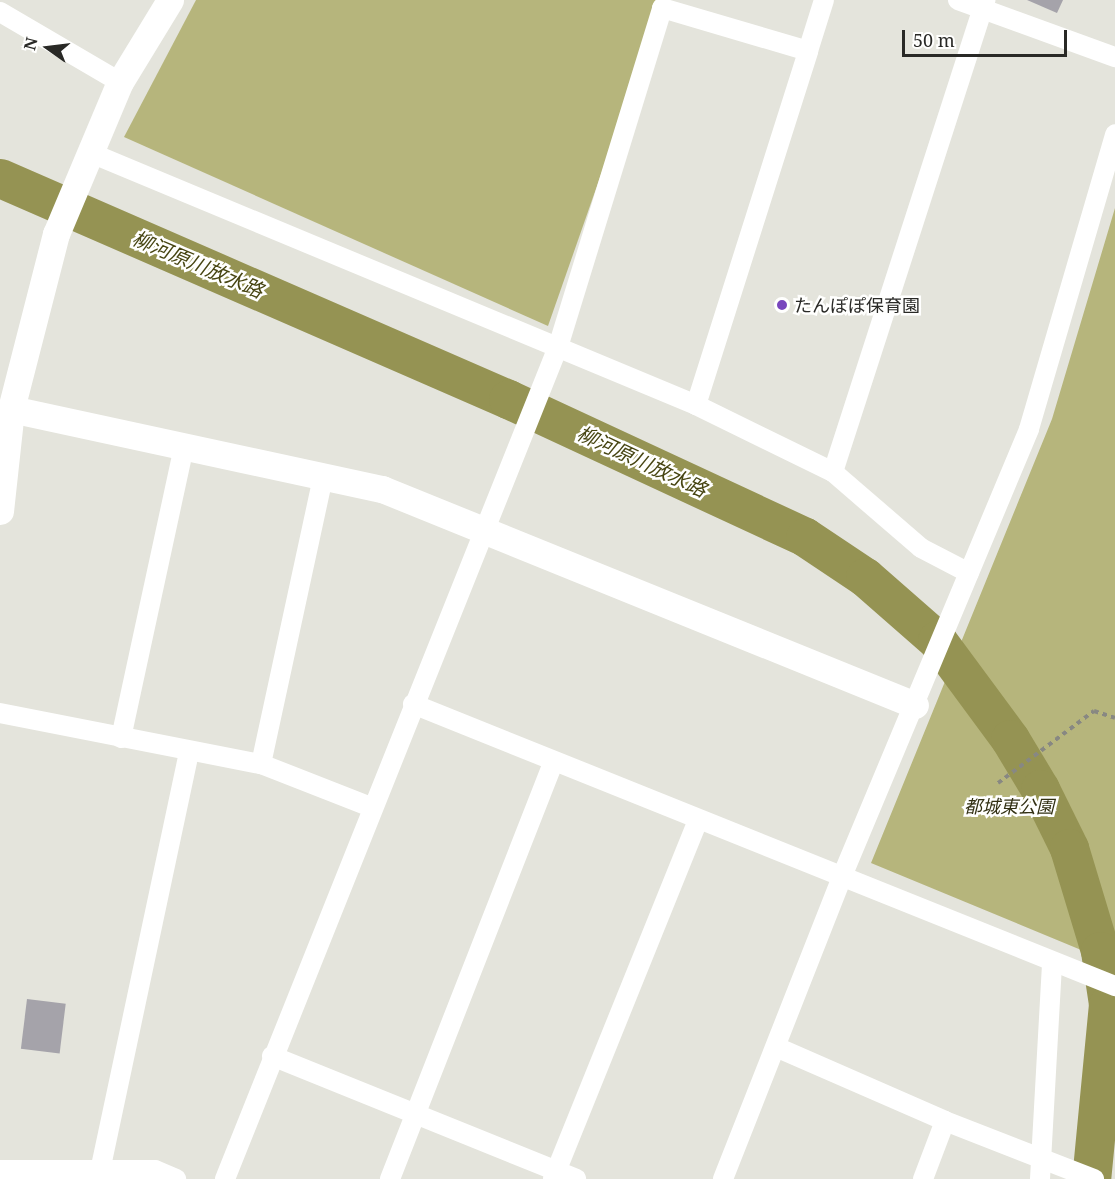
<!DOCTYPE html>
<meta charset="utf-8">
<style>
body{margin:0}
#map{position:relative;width:1115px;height:1179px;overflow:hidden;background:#e4e4dc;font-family:"Noto Serif","Noto Sans JP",serif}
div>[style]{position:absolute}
.green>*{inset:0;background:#b6b57c}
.river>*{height:39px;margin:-19.5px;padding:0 19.5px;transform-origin:19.5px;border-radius:19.5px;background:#959353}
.building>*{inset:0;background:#a5a3aa;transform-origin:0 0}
.path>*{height:4px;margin-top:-2px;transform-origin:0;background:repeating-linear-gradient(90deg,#888882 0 4.5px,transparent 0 9px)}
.street>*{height:20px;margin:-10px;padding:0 10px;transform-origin:10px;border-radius:10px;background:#fff}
.secondary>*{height:27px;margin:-13.5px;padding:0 13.5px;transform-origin:13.5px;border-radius:13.5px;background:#fff}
.dots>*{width:16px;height:16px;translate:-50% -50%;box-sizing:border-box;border:3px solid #fffffe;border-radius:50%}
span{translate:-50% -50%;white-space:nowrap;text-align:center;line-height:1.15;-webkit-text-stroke:5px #fffffe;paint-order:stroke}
.poi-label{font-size:18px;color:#292926}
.left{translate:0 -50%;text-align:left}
.park-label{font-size:18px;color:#323013;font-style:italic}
.water-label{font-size:20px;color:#474512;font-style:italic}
.north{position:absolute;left:18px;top:18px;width:60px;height:60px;-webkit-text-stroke:4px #fffffe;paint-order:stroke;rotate:284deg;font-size:16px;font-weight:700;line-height:24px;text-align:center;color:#292926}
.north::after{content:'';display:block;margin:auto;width:21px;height:27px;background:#292926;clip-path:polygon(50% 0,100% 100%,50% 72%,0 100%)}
.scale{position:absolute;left:902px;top:30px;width:165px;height:27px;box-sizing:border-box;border:3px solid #292926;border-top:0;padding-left:8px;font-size:18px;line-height:21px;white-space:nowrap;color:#292926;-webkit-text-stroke:4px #fffffe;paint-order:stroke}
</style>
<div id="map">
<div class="green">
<div style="clip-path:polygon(196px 0,662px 0,548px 326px,124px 137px)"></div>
<div style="clip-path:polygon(1115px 208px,1115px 964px,871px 863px,1052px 419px)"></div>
</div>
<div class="river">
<div style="left:0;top:178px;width:554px;rotate:23.51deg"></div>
<div style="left:508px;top:399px;width:327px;rotate:24.9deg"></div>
<div style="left:805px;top:537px;width:72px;rotate:33.7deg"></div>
<div style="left:865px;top:577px;width:96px;rotate:41.2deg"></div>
<div style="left:937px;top:640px;width:123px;rotate:53.6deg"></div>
<div style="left:1010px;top:739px;width:58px;rotate:59deg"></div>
<div style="left:1040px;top:789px;width:66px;rotate:63.8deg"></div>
<div style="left:1069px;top:848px;width:108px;rotate:73.2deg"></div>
<div style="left:1100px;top:951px;width:54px;rotate:81.4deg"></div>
<div style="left:1108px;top:1004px;width:176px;rotate:95.5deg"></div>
</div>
<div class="building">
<div style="clip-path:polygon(1027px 0,1063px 0,1057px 13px)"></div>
<div style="left:27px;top:999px;width:39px;height:50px;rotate:7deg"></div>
</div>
<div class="path">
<div style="left:998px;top:783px;width:120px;rotate:-36.9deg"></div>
<div style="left:1094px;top:711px;width:22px;rotate:18deg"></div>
</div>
<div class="street">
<div style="left:958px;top:0;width:167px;rotate:20deg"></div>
<div style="left:0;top:12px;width:139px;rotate:30.3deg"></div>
<div style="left:91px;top:153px;width:655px;rotate:22.61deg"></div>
<div style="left:696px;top:405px;width:153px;rotate:26.1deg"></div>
<div style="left:833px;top:472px;width:116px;rotate:40.8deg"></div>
<div style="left:921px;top:548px;width:54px;rotate:27.5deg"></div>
<div style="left:696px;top:405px;width:371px;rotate:-72.4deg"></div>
<div style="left:833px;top:472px;width:496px;rotate:-72.1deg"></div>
<div style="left:413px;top:704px;width:757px;rotate:21.89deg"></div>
<div style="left:0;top:713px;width:266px;rotate:11.1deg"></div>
<div style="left:261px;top:764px;width:118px;rotate:21.4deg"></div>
<div style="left:121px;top:738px;width:298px;rotate:-77.8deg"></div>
<div style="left:261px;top:764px;width:294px;rotate:-77.8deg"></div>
<div style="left:776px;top:1047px;width:184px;rotate:23.6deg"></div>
<div style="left:945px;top:1121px;width:160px;rotate:21.3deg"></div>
<div style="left:272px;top:1056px;width:328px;rotate:22deg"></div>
<div style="left:0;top:1170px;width:155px"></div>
<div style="left:155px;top:1170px;width:23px;rotate:23deg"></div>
<div style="left:100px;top:1171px;width:428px;rotate:-78deg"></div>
<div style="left:225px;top:1179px;width:896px;rotate:-68.19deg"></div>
<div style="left:558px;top:347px;width:355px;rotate:-72.9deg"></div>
<div style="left:662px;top:8px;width:152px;rotate:16.4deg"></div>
<div style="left:808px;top:51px;width:53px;rotate:-72.6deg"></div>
<div style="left:390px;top:1179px;width:447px;rotate:-68.6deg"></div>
<div style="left:553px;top:1179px;width:387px;rotate:-68deg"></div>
<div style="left:723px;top:1179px;width:328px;rotate:-68.5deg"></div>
<div style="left:843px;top:874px;width:482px;rotate:-67.3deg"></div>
<div style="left:1029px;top:429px;width:307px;rotate:-73.7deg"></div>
<div style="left:923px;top:1179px;width:62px;rotate:-69.2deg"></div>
<div style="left:1040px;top:1179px;width:218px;rotate:-86.8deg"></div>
</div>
<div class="secondary">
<div style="left:11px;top:409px;width:380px;rotate:12.2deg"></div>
<div style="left:382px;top:489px;width:575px;rotate:22.06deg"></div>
<div style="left:0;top:511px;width:103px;rotate:-83.8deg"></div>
<div style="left:11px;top:409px;width:181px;rotate:-75.6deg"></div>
<div style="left:56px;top:234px;width:165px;rotate:-67.2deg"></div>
<div style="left:120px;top:82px;width:96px;rotate:-58.6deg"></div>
</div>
<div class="dots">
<div style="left:782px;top:305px;background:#7846bd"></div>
</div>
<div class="poi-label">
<span class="left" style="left:794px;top:305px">たんぽぽ保育園</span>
</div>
<div class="park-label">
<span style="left:1009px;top:806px">都城東公園</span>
</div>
<div class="water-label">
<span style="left:198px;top:264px;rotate:23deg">柳河原川放水路</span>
<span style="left:642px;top:461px;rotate:25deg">柳河原川放水路</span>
</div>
<div class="north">N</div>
<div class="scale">50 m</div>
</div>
